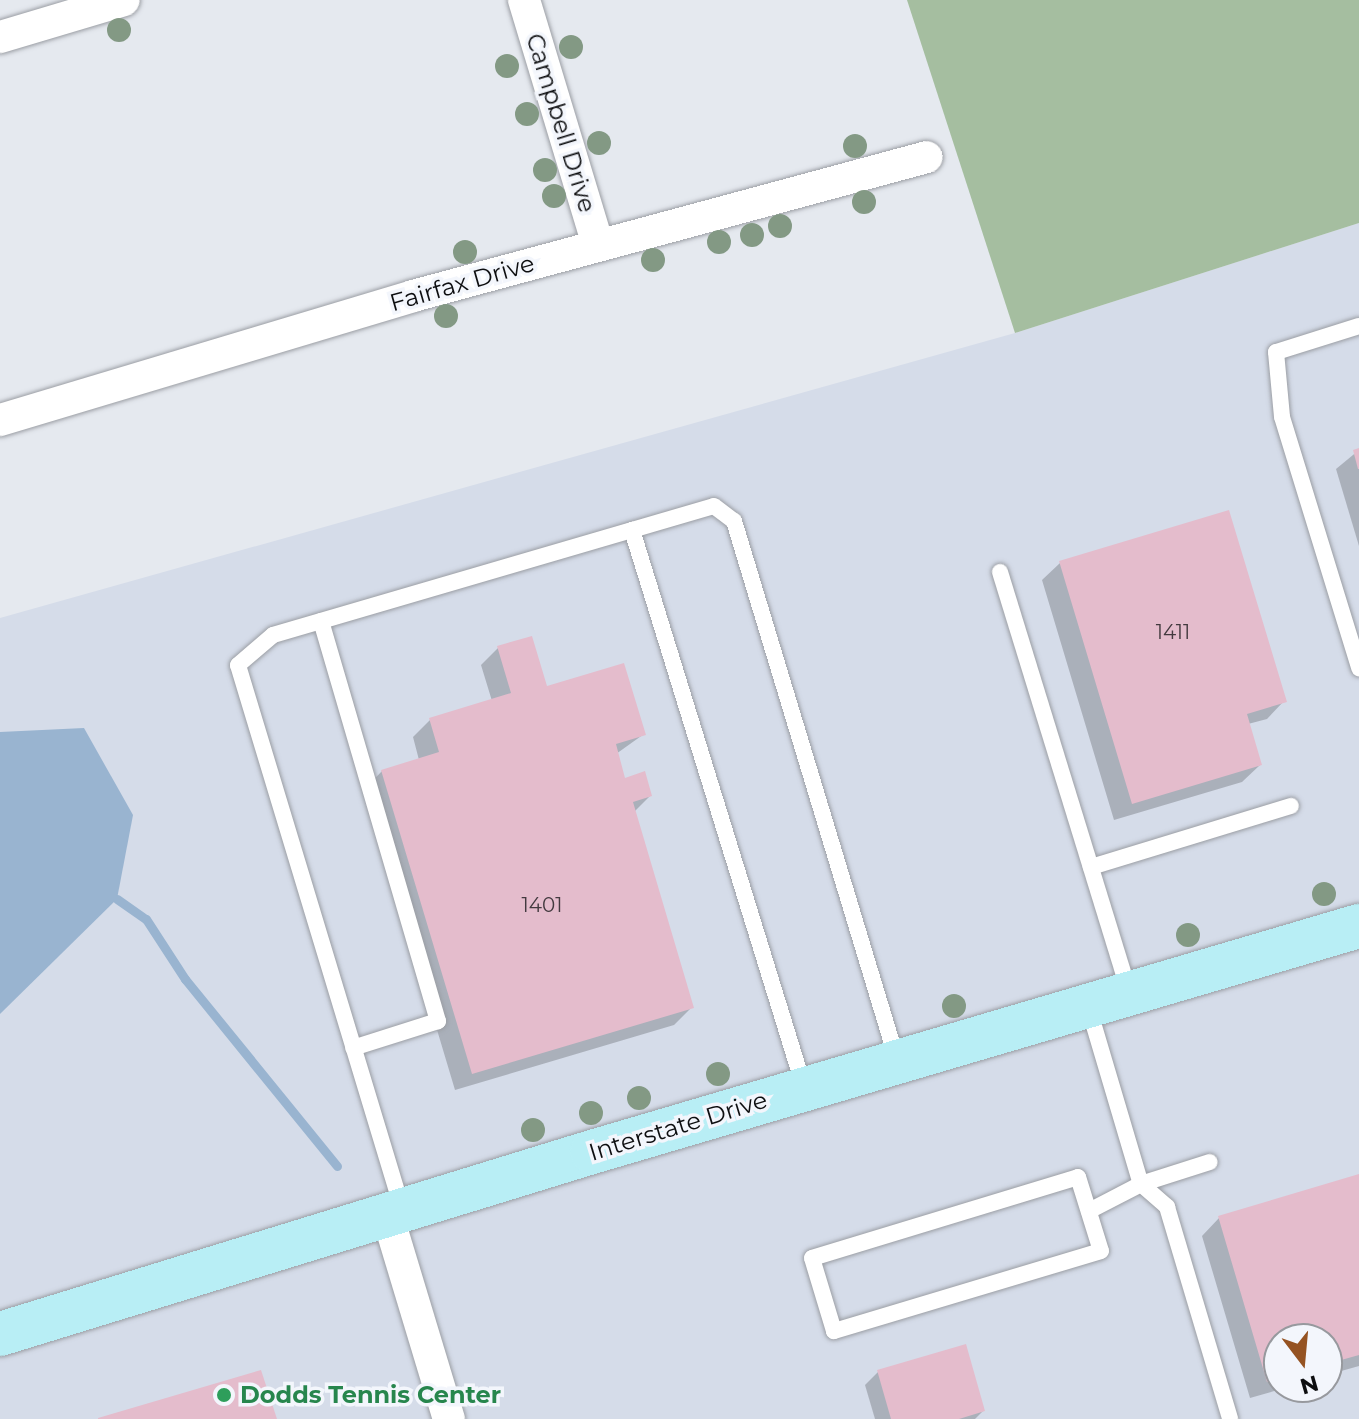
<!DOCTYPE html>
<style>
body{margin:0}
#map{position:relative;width:1359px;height:1419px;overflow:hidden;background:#e5e9ef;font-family:Montserrat,sans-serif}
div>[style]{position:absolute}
.built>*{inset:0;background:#d5dce9}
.green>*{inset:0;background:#a5bea0}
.water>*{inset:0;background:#99b4d0}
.shadow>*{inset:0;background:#0003}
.stream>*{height:9px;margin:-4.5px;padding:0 4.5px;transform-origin:4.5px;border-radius:4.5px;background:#99b4d0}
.building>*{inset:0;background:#e4bccc}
.roads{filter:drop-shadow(0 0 2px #9b9ea4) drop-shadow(0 0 2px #9b9ea4)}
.lane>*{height:16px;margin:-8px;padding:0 8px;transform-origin:8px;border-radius:8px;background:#fff}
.street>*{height:32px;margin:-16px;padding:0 16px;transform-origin:16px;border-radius:16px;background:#fff}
.secondary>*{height:44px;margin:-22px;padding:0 22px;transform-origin:22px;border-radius:22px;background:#b8eef5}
.trees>*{width:24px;height:24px;margin:-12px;border-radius:50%;background:#839984}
.dots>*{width:22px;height:22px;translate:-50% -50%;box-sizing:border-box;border:4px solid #f3f6fc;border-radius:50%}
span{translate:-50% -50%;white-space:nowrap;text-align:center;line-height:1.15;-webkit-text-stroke:7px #f3f6fc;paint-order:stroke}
.number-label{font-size:20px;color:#433a3f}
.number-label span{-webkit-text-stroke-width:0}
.street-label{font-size:24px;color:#0d0e10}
.leisure-label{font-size:24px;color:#27864d;font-weight:700}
.left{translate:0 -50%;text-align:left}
.north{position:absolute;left:1263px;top:1323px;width:80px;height:80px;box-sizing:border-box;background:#f3f6fc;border:2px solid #97999e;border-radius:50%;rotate:164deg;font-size:22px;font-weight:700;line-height:32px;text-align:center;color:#0d0e10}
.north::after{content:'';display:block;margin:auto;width:28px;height:36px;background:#955322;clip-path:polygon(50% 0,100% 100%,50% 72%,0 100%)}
</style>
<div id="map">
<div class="built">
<div style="clip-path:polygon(evenodd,1359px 223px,1359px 1419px,0 1419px,0 618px,1015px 333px,1359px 223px,1279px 1339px,1327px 1339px,1327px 1387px,1279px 1387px,1279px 1339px)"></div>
</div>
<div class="green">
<div style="clip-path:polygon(907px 0,1359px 0,1359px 223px,1015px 333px)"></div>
</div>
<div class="water">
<div style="clip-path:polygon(84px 728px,133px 815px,117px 899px,0 1014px,0 732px)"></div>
</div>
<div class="shadow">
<div style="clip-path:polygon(1359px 450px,1359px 546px,1336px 469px)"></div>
<div style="clip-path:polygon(1060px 563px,1284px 701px,1267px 719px,1248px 724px,1260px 765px,1242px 782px,1114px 820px,1042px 580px)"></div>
<div style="clip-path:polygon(498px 648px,545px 688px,644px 734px,616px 754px,624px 780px,650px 796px,634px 812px,692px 1007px,674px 1025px,455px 1090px,365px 789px,382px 771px,419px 760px,413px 737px,430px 720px,492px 701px,481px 665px)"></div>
<div style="clip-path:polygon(1359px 1176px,1359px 1366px,1327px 1375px,1327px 1339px,1279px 1339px,1279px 1387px,1288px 1387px,1250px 1398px,1202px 1236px,1219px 1218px)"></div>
<div style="clip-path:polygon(878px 1372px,983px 1411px,975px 1419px,875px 1419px,865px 1385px)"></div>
</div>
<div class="stream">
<div style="left:117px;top:899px;width:35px;rotate:35deg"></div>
<div style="left:146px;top:919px;width:72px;rotate:57deg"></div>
<div style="left:185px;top:979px;width:241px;rotate:50.9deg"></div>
</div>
<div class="building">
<div style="clip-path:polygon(1359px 448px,1359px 469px,1358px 469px,1353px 450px)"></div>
<div style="clip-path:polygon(1229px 510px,1287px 702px,1247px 714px,1262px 765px,1132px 804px,1059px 561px)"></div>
<div style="clip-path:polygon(532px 636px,547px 686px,624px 663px,646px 735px,616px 744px,625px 778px,645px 771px,652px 796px,633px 802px,694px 1008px,472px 1074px,381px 770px,439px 752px,429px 718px,511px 693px,497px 646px)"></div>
<div style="clip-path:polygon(1359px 1174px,1359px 1355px,1327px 1364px,1327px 1339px,1279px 1339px,1279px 1379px,1267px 1382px,1218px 1216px)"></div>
<div style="clip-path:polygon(966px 1344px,985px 1411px,959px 1419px,891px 1419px,877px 1370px)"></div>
<div style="clip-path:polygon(261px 1370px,277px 1419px,98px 1419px,98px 1418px)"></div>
</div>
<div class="roads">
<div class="lane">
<div style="left:1359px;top:326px;width:87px;rotate:162.6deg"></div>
<div style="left:1276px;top:352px;width:65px;rotate:84.7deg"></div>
<div style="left:1282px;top:417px;width:263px;rotate:72.9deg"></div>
<div style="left:632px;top:530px;width:583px;rotate:72.84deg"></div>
<div style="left:1000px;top:572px;width:438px;rotate:72.9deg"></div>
<div style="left:321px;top:621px;width:417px;rotate:73.7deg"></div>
<div style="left:438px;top:1021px;width:89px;rotate:162.4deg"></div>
<div style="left:1091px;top:867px;width:209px;rotate:-17deg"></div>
<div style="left:1089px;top:1009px;width:183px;rotate:73.5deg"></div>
<div style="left:1141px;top:1184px;width:35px;rotate:41deg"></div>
<div style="left:1167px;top:1207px;width:221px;rotate:73.4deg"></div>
<div style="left:1078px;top:1177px;width:77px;rotate:72.7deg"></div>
<div style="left:1101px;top:1251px;width:279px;rotate:163.3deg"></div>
<div style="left:834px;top:1331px;width:76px;rotate:-106.8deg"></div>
<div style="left:812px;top:1258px;width:278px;rotate:-16.9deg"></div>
<div style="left:402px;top:1208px;width:567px;rotate:-106.81deg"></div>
<div style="left:238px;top:665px;width:46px;rotate:-40.6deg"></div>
<div style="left:273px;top:635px;width:459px;rotate:-16.3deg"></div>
<div style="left:714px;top:506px;width:25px;rotate:37deg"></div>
<div style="left:734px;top:521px;width:563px;rotate:73.17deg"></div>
<div style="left:1089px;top:1211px;width:59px;rotate:-27.4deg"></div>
<div style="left:1141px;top:1184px;width:72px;rotate:-17.7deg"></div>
</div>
<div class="street">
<div style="left:524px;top:0;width:256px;rotate:73.2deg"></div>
<div style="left:0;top:37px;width:129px;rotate:-16.6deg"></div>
<div style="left:0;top:420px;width:431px;rotate:-16.7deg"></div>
<div style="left:413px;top:296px;width:532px;rotate:-15.13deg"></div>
<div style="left:387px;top:1214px;width:214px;rotate:73.2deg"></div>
</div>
<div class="secondary">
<div style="left:0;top:1334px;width:619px;rotate:-17.09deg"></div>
<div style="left:592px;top:1152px;width:800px;rotate:-16.42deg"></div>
</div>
</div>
<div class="trees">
<div style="left:119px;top:30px"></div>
<div style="left:571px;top:47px"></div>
<div style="left:507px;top:66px"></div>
<div style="left:527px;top:114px"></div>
<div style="left:599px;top:143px"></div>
<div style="left:855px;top:146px"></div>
<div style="left:545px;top:170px"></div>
<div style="left:554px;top:196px"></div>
<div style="left:864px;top:202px"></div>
<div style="left:780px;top:226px"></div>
<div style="left:752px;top:235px"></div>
<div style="left:719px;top:242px"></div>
<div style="left:465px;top:252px"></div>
<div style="left:653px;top:260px"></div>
<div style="left:446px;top:316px"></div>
<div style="left:1324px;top:894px"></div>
<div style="left:1188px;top:935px"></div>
<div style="left:954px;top:1006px"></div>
<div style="left:718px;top:1074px"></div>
<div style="left:639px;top:1098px"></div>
<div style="left:591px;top:1113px"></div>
<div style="left:533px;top:1130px"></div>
</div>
<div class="dots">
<div style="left:224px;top:1395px;background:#2e9e5b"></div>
</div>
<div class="number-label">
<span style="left:1173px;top:632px">1411</span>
<span style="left:542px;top:905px">1401</span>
</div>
<div class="street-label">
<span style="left:561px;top:123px;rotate:73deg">Campbell Drive</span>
<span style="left:462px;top:283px;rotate:-16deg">Fairfax Drive</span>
<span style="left:678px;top:1126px;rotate:-17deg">Interstate Drive</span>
</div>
<div class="leisure-label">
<span class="left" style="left:240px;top:1395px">Dodds Tennis Center</span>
</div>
<div class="north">N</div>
</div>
